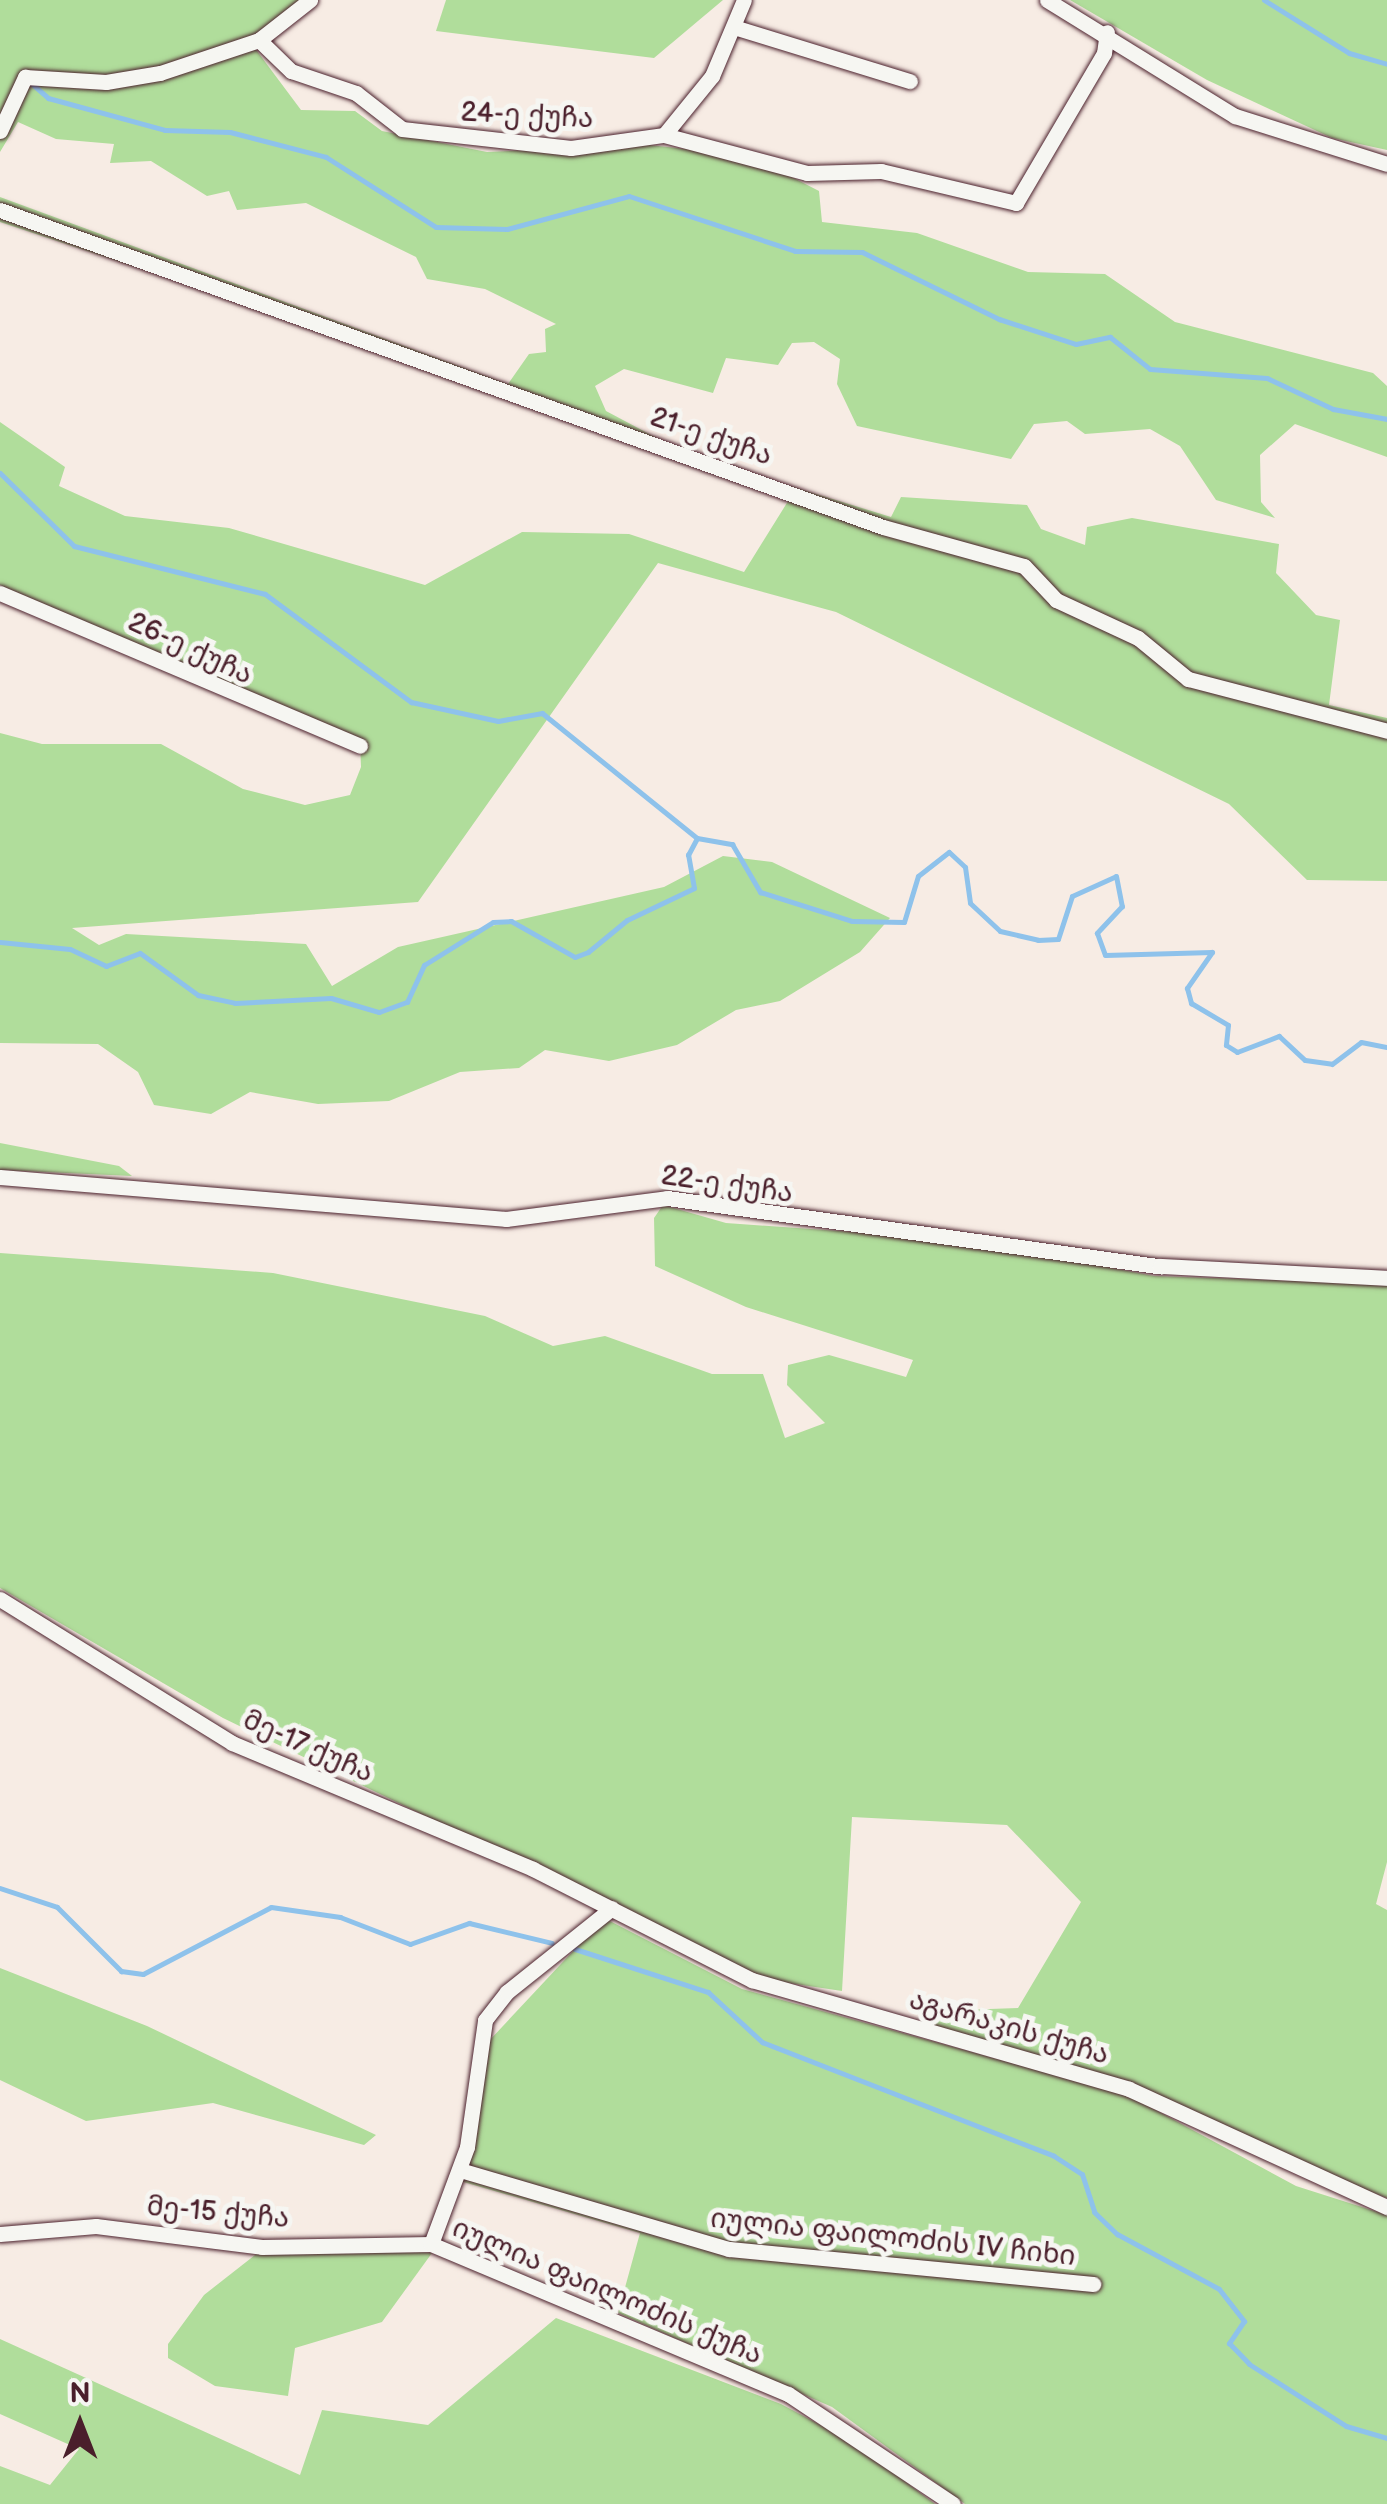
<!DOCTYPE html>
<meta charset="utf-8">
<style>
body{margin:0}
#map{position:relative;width:1387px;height:2504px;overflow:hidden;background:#f7ece4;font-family:"Balsamiq Sans","Noto Sans Georgian",sans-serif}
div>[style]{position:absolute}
.green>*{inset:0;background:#b0dd9b}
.stream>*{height:5px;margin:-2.5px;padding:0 2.5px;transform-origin:2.5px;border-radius:2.5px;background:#8ec2eb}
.roads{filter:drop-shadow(0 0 2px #4a1f2b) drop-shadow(0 0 2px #4a1f2b)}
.street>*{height:15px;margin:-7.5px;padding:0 7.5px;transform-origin:7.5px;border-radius:7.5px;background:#f6f6f2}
span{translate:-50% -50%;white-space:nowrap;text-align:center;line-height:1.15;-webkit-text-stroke:10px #f6f6f2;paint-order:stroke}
.street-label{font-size:28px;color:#4a1f2b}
.north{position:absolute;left:30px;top:2374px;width:100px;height:100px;-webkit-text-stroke:8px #f6f6f2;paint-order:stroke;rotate:0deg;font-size:28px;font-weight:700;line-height:40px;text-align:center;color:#4a1f2b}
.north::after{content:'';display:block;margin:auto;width:35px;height:45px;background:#4a1f2b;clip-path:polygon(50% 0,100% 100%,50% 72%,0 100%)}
</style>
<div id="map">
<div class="green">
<div style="clip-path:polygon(0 0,317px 0,254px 47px,301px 110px,355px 111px,382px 131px,487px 152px,649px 145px,751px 156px,819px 191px,822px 222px,917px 233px,1028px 272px,1105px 274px,1175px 322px,1373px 373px,1387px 386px,1387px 457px,1295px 424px,1260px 455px,1261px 502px,1275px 518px,1216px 500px,1180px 446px,1150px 429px,1085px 434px,1067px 421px,1034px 424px,1011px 459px,857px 426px,837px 384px,840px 359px,814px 342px,792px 343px,778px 365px,726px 358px,713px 393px,624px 369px,595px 386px,606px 411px,687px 454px,891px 517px,901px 497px,1027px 505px,1041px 529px,1085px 545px,1087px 527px,1132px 518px,1279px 544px,1276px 573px,1316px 615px,1340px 620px,1329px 705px,1387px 718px,1387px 881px,1307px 880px,1229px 804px,836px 612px,658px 563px,418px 902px,72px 928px,99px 945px,126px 934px,306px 944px,332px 986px,398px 947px,664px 887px,723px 856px,772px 862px,890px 918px,860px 952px,780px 1001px,736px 1010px,677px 1045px,609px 1061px,545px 1050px,519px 1068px,460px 1072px,389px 1101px,318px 1104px,250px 1092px,211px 1114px,154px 1105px,138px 1072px,98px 1044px,0 1043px,0 733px,42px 744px,161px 744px,243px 789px,305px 805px,350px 795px,361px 767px,360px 740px,141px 654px,0 585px,0 422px,65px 467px,59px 486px,125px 516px,229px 528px,425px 585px,522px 532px,629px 534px,744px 572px,790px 498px,584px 417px,0 222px,0 197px,508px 384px,529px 354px,546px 352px,545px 329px,556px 324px,485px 289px,427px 279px,416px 257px,306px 203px,237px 210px,229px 191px,207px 196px,151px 161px,110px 163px,114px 144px,56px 139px,18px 122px,0 152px)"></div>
<div style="clip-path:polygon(446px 0,723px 0,654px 58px,436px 31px)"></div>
<div style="clip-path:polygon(1070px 0,1387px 0,1387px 150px,1332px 138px,1207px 80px)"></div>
<div style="clip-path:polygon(0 1143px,119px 1166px,132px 1176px,0 1170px)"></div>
<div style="clip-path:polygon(663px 1205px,726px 1223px,965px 1240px,1154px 1276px,1387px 1284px,1387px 1862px,1376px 1904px,1387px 1910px,1387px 2198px,1249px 2145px,1134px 2085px,928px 2027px,932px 2011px,1018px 2008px,1081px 1902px,1007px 1825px,852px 1817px,842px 1991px,762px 1979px,223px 1718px,0 1588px,0 1253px,273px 1273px,485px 1316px,553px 1346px,605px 1336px,712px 1374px,763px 1374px,785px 1438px,825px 1423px,787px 1385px,788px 1365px,829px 1355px,906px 1377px,913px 1360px,746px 1307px,655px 1266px,654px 1218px)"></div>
<div style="clip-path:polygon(604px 1918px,742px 1989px,1128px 2095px,1296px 2186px,1387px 2215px,1387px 2504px,965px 2504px,832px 2407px,618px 2313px,640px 2233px,460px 2181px,488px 2042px)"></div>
<div style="clip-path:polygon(0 1968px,147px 2026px,376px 2135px,364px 2145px,213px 2103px,86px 2121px,0 2080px)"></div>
<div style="clip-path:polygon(377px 2248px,432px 2253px,382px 2322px,295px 2348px,288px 2396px,215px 2386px,168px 2358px,168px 2344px,204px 2295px,260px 2251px)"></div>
<div style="clip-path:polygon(556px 2318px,781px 2404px,854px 2443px,935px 2504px,0 2504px,0 2466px,50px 2485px,79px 2449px,0 2414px,0 2339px,300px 2475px,322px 2410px,428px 2425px)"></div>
</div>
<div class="stream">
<div style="left:1264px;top:0;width:100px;rotate:31.9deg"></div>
<div style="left:1349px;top:53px;width:40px;rotate:16deg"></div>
<div style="left:31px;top:83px;width:23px;rotate:41deg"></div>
<div style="left:48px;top:98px;width:121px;rotate:15.3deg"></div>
<div style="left:165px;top:130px;width:65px;rotate:1.8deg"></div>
<div style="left:230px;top:132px;width:99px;rotate:14.6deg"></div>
<div style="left:326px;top:157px;width:130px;rotate:32.5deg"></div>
<div style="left:436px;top:227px;width:71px;rotate:1.6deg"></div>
<div style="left:507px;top:229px;width:126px;rotate:-15.1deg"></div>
<div style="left:629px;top:196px;width:175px;rotate:18.3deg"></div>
<div style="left:795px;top:251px;width:67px;rotate:0.9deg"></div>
<div style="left:862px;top:252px;width:153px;rotate:26.1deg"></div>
<div style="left:999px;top:319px;width:81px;rotate:18deg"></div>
<div style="left:1076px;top:344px;width:35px;rotate:-12deg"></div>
<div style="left:1110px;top:337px;width:51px;rotate:38.7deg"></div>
<div style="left:1150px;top:369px;width:117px;rotate:4.4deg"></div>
<div style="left:1267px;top:378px;width:73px;rotate:25.2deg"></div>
<div style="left:1333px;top:409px;width:55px;rotate:10.5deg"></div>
<div style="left:0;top:473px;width:104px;rotate:44.6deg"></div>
<div style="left:74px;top:546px;width:197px;rotate:14.1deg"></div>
<div style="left:265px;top:594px;width:182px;rotate:36.5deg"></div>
<div style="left:411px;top:702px;width:89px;rotate:12.3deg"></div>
<div style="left:498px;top:721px;width:45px;rotate:-10.3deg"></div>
<div style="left:542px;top:713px;width:199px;rotate:38.9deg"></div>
<div style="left:0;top:942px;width:70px;rotate:5.7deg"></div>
<div style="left:70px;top:949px;width:40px;rotate:25deg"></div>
<div style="left:106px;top:966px;width:36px;rotate:-21deg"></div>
<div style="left:140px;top:953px;width:72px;rotate:35.9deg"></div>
<div style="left:198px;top:995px;width:38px;rotate:12deg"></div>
<div style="left:235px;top:1003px;width:96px;rotate:-3deg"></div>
<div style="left:331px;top:998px;width:50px;rotate:16.3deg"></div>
<div style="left:379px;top:1012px;width:30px;rotate:-20deg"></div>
<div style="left:407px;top:1002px;width:41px;rotate:-65.3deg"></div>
<div style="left:424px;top:965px;width:81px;rotate:-31.9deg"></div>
<div style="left:493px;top:922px;width:18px;rotate:-3deg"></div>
<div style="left:511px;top:921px;width:73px;rotate:29.4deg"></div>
<div style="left:575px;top:957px;width:14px;rotate:-21deg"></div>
<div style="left:588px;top:952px;width:50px;rotate:-39.4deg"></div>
<div style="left:627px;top:920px;width:74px;rotate:-25.5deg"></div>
<div style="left:694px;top:888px;width:34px;rotate:-100deg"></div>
<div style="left:688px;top:855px;width:19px;rotate:-62deg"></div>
<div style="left:697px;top:838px;width:36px;rotate:10deg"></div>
<div style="left:732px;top:844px;width:56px;rotate:59.7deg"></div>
<div style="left:760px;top:892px;width:96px;rotate:17.5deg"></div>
<div style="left:852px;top:921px;width:52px;rotate:1.1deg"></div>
<div style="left:904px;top:922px;width:48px;rotate:-73.1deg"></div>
<div style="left:918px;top:876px;width:39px;rotate:-38deg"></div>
<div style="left:949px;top:852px;width:22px;rotate:43deg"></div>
<div style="left:965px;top:867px;width:36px;rotate:82deg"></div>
<div style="left:970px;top:903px;width:41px;rotate:43deg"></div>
<div style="left:1000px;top:931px;width:39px;rotate:13deg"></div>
<div style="left:1038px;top:940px;width:20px;rotate:-3deg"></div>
<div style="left:1058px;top:939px;width:45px;rotate:-72deg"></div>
<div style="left:1072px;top:896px;width:48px;rotate:-24.4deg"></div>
<div style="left:1116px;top:876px;width:31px;rotate:79deg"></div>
<div style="left:1122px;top:906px;width:37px;rotate:133deg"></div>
<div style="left:1097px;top:933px;width:23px;rotate:70deg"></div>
<div style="left:1105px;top:955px;width:107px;rotate:-1.6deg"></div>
<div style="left:1212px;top:952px;width:44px;rotate:124.8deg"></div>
<div style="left:1187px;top:988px;width:16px;rotate:75deg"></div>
<div style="left:1191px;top:1003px;width:43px;rotate:30.7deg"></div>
<div style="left:1228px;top:1025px;width:20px;rotate:96deg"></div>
<div style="left:1226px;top:1045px;width:13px;rotate:32deg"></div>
<div style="left:1237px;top:1052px;width:45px;rotate:-20.9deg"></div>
<div style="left:1279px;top:1036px;width:35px;rotate:43deg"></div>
<div style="left:1305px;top:1060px;width:27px;rotate:8deg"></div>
<div style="left:1332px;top:1064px;width:36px;rotate:-37deg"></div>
<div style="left:1361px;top:1042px;width:26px;rotate:11deg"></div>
<div style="left:0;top:1888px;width:60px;rotate:18.4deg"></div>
<div style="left:57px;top:1907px;width:91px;rotate:45deg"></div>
<div style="left:121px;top:1971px;width:22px;rotate:8deg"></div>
<div style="left:143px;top:1974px;width:144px;rotate:-27.6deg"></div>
<div style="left:271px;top:1907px;width:70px;rotate:8.2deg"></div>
<div style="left:340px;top:1917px;width:75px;rotate:21.1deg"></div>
<div style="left:410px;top:1944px;width:63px;rotate:-19.6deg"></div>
<div style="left:469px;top:1923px;width:85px;rotate:13.5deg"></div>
<div style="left:575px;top:1949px;width:140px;rotate:17.9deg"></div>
<div style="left:708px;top:1992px;width:74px;rotate:42.8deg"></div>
<div style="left:762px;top:2042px;width:313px;rotate:21.3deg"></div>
<div style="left:1054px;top:2156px;width:33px;rotate:33deg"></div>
<div style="left:1082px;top:2174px;width:40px;rotate:72deg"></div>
<div style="left:1094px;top:2212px;width:32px;rotate:44deg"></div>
<div style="left:1117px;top:2234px;width:116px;rotate:28.3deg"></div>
<div style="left:1219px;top:2289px;width:41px;rotate:52deg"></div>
<div style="left:1244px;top:2321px;width:27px;rotate:124deg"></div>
<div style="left:1229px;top:2343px;width:29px;rotate:46deg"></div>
<div style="left:1249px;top:2364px;width:115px;rotate:32.6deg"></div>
<div style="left:1346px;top:2426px;width:43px;rotate:16.3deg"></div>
</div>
<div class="roads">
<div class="street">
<div style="left:1047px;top:0;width:221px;rotate:31.7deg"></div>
<div style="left:1235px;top:116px;width:159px;rotate:17.5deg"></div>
<div style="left:734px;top:27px;width:184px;rotate:17.1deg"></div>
<div style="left:259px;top:40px;width:45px;rotate:44.1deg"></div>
<div style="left:291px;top:71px;width:69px;rotate:18.7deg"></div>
<div style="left:356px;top:93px;width:58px;rotate:38deg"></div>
<div style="left:402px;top:129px;width:170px;rotate:6.4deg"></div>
<div style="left:571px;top:148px;width:94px;rotate:-8deg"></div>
<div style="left:664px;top:135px;width:76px;rotate:-50.9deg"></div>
<div style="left:712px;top:76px;width:82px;rotate:-67.2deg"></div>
<div style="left:0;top:131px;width:60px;rotate:-65.2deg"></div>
<div style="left:25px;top:77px;width:81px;rotate:3.5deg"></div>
<div style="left:106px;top:82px;width:55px;rotate:-9.5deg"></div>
<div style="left:160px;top:73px;width:104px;rotate:-18.4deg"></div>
<div style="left:259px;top:40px;width:65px;rotate:-38.1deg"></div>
<div style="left:664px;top:135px;width:148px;rotate:14.9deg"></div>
<div style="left:807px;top:173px;width:74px;rotate:-1.5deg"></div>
<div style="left:881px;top:171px;width:139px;rotate:13.3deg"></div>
<div style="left:1016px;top:203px;width:174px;rotate:-59.6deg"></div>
<div style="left:1104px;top:53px;width:21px;rotate:-82deg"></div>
<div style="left:0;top:210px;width:938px;rotate:19.75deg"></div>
<div style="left:883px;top:527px;width:146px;rotate:15.5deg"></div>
<div style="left:1024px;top:566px;width:47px;rotate:46.7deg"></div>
<div style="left:1056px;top:600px;width:90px;rotate:24.9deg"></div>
<div style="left:1138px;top:638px;width:65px;rotate:39.4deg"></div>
<div style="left:1188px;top:679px;width:206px;rotate:14.6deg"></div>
<div style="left:0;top:593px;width:391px;rotate:23deg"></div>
<div style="left:0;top:1177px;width:508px;rotate:4.74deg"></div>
<div style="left:506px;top:1219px;width:162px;rotate:-7.4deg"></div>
<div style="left:667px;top:1198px;width:498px;rotate:7.9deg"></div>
<div style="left:1160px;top:1266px;width:227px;rotate:3deg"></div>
<div style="left:0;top:1599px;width:273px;rotate:31.8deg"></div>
<div style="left:232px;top:1743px;width:326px;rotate:22.7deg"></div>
<div style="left:533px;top:1869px;width:246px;rotate:26.9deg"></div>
<div style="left:752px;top:1980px;width:392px;rotate:16.1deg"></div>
<div style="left:1129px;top:2089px;width:284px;rotate:24.6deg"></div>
<div style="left:460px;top:2170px;width:280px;rotate:16.4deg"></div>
<div style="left:729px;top:2249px;width:366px;rotate:5.5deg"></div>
<div style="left:0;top:2234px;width:96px;rotate:-4.8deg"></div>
<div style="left:96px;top:2226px;width:167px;rotate:7.2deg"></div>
<div style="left:262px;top:2247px;width:169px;rotate:-1deg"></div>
<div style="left:431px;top:2244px;width:387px;rotate:22.8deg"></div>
<div style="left:788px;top:2394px;width:198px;rotate:33.7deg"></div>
<div style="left:431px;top:2244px;width:103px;rotate:-69.6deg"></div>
<div style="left:467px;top:2147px;width:128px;rotate:-81.9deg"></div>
<div style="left:485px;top:2020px;width:36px;rotate:-52deg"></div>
<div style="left:507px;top:1992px;width:134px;rotate:-38.7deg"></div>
</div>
</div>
<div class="street-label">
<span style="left:527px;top:116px;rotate:3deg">24-ე ქუჩა</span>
<span style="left:711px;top:437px;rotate:19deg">21-ე ქუჩა</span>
<span style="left:190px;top:649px;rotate:25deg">26-ე ქუჩა</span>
<span style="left:727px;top:1185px;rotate:8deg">22-ე ქუჩა</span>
<span style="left:308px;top:1747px;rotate:24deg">მე-17 ქუჩა</span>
<span style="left:1009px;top:2028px;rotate:16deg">აგარაკის ქუჩა</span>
<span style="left:218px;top:2213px;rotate:5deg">მე-15 ქუჩა</span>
<span style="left:893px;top:2238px;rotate:6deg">იულია ფაილოძის IV ჩიხი</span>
<span style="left:607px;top:2292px;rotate:23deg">იულია ფაილოძის ქუჩა</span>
</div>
<div class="north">N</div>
</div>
